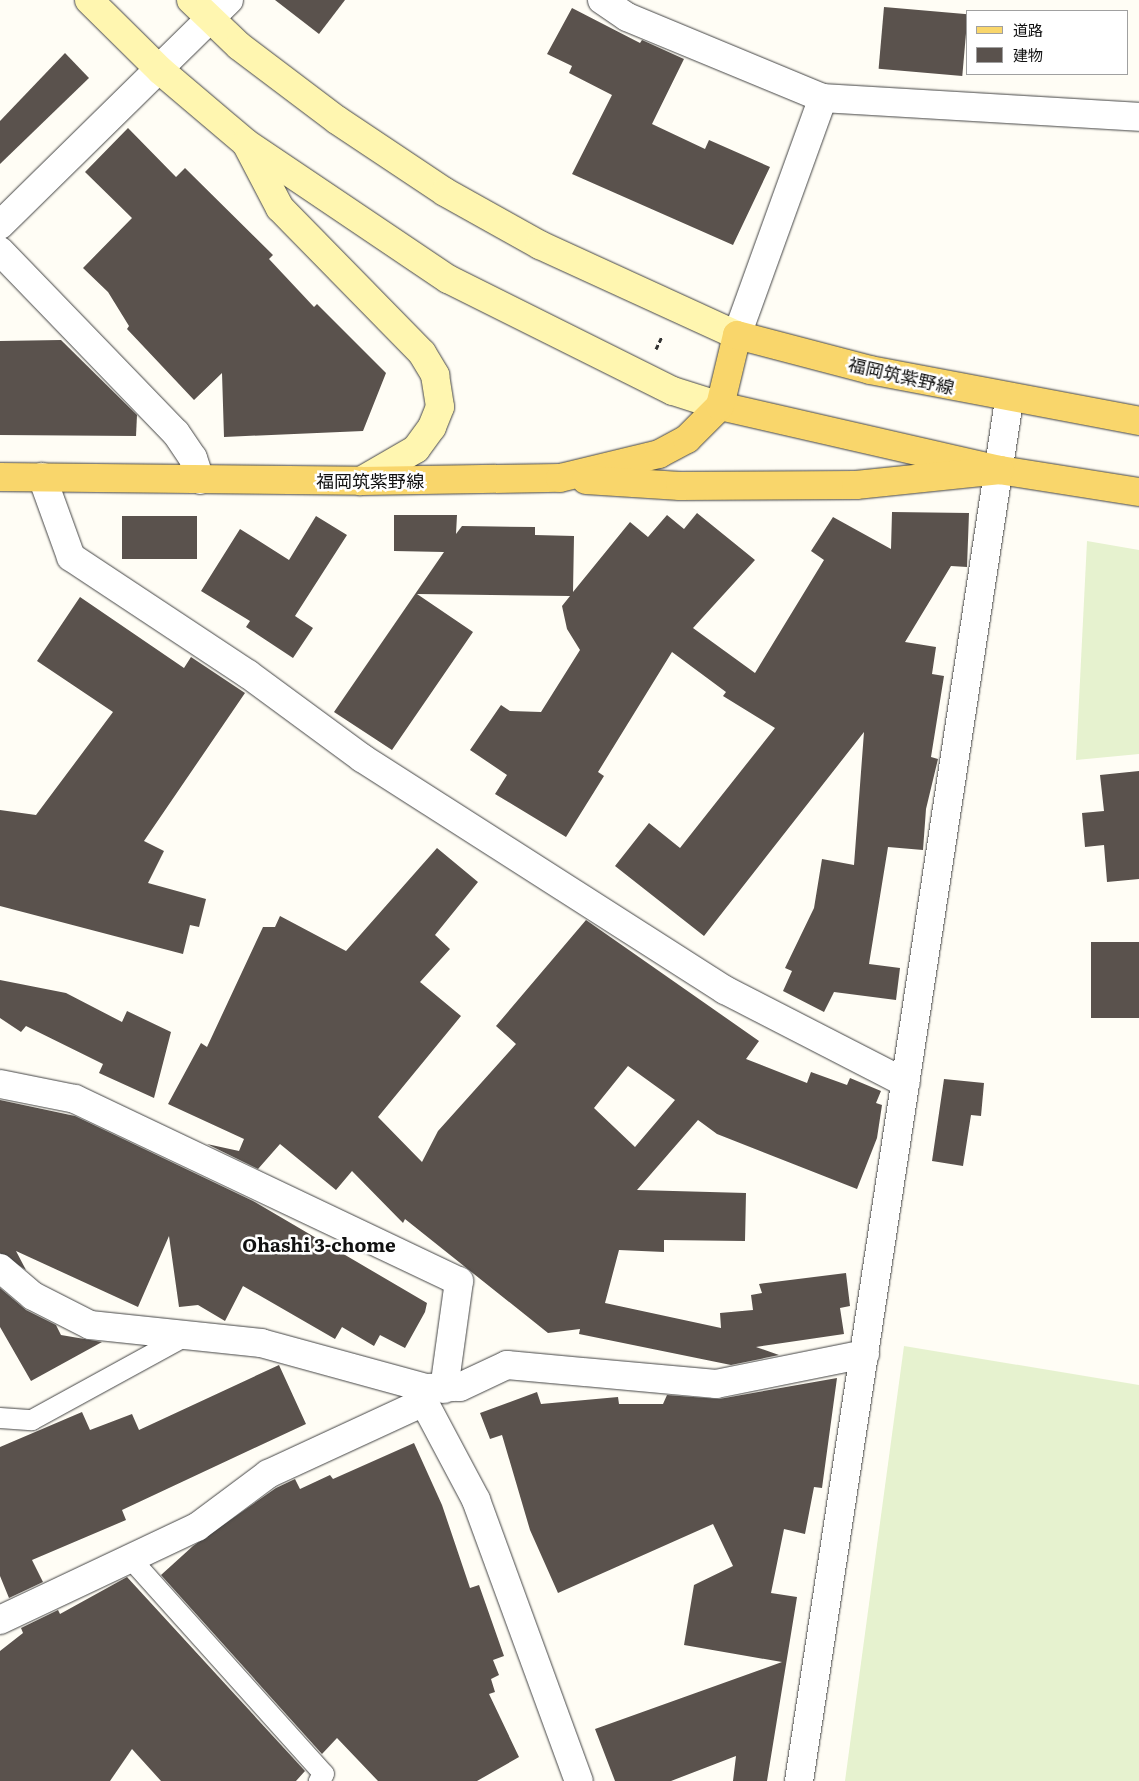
<!DOCTYPE html>
<meta charset="utf-8">
<style>
body{margin:0}
#map{position:relative;width:1139px;height:1781px;overflow:hidden;background:#fffdf5;font-family:Literata,"Noto Sans JP",serif}
div>[style]{position:absolute}
.pitch>*{inset:0;background:#e6f2cf}
.building>*{inset:0;background:#5a524d;transform-origin:0 0}
.path>*{height:3px;margin-top:-1.5px;transform-origin:0;background:repeating-linear-gradient(90deg,#333 0 5px,transparent 0 7.5px)}
.roads{filter:drop-shadow(0 0 1px #444) drop-shadow(0 0 1px #444)}
.lane>*{height:20px;margin:-10px;padding:0 10px;transform-origin:10px;border-radius:10px;background:#fff}
.street>*{height:28px;margin:-14px;padding:0 14px;transform-origin:14px;border-radius:14px;background:#fff}
.secondary>*{height:28px;margin:-14px;padding:0 14px;transform-origin:14px;border-radius:14px;background:#fff6b0}
.primary>*{height:28px;margin:-14px;padding:0 14px;transform-origin:14px;border-radius:14px;background:#f9d66b}
span{translate:-50% -50%;white-space:nowrap;text-align:center;line-height:1.15;-webkit-text-stroke:5px #fff;paint-order:stroke}
.street-label{font-size:18px;color:#111}
.neighbourhood-label{font-size:19px;color:#111;font-weight:700}
.legend{position:absolute;left:966px;top:10px;width:162px;height:65px;box-sizing:border-box;background:#fff;border:1px solid #a0a0a0;margin:0;padding:6px 9px;list-style:none;font-size:15px;color:#111}
.legend li{display:flex;align-items:center;gap:10px;height:25px}
.legend b{width:25px;border:1px solid #a0a0a0}
</style>
<div id="map">
<div class="pitch">
<div style="clip-path:polygon(1087px 541px,1139px 550px,1139px 754px,1076px 760px)"></div>
<div style="clip-path:polygon(904px 1346px,1139px 1385px,1139px 1781px,845px 1781px)"></div>
</div>
<div class="building">
<div style="clip-path:polygon(275px 0,345px 0,319px 34px)"></div>
<div style="left:884px;top:7px;width:84px;height:62px;rotate:5deg"></div>
<div style="clip-path:polygon(572px 8px,640px 43px,642px 40px,684px 59px,652px 124px,705px 149px,709px 140px,770px 167px,733px 245px,572px 174px,612px 95px,569px 73px,572px 66px,547px 54px)"></div>
<div style="clip-path:polygon(65px 53px,89px 78px,0 164px,0 121px)"></div>
<div style="clip-path:polygon(128px 128px,176px 177px,185px 168px,273px 255px,269px 259px,314px 307px,317px 304px,386px 373px,363px 431px,224px 437px,222px 373px,194px 400px,127px 329px,129px 326px,108px 292px,83px 268px,132px 218px,85px 172px)"></div>
<div style="clip-path:polygon(61px 340px,137px 415px,136px 436px,0 435px,0 341px)"></div>
<div style="clip-path:polygon(892px 512px,969px 513px,967px 567px,951px 566px,905px 642px,936px 647px,932px 674px,944px 676px,931px 757px,938px 759px,926px 809px,923px 850px,888px 847px,869px 964px,900px 968px,896px 1000px,834px 992px,824px 1012px,783px 991px,792px 971px,785px 968px,814px 908px,822px 859px,854px 865px,864px 732px,704px 936px,615px 866px,649px 823px,680px 848px,775px 728px,723px 696px,726px 692px,672px 652px,598px 772px,604px 776px,566px 837px,495px 794px,507px 775px,470px 750px,501px 705px,510px 711px,541px 712px,580px 650px,567px 629px,562px 606px,570px 596px,417px 594px,473px 632px,392px 750px,334px 712px,444px 552px,394px 551px,394px 515px,457px 515px,456px 534px,462px 526px,535px 527px,535px 535px,574px 536px,573px 592px,630px 522px,648px 537px,667px 515px,684px 529px,697px 513px,755px 560px,693px 628px,755px 673px,824px 560px,811px 551px,833px 517px,891px 549px)"></div>
<div style="left:122px;top:516px;width:75px;height:43px"></div>
<div style="clip-path:polygon(316px 516px,347px 535px,295px 616px,313px 628px,293px 658px,246px 627px,250px 621px,201px 591px,240px 529px,289px 560px)"></div>
<div style="clip-path:polygon(80px 597px,184px 668px,191px 657px,245px 693px,144px 841px,164px 851px,148px 883px,206px 899px,199px 927px,190px 925px,183px 954px,0 906px,0 810px,36px 815px,113px 712px,37px 661px)"></div>
<div style="clip-path:polygon(1139px 771px,1139px 879px,1107px 882px,1104px 845px,1085px 847px,1082px 813px,1104px 811px,1100px 775px)"></div>
<div style="clip-path:polygon(evenodd,437px 848px,478px 882px,435px 935px,450px 949px,420px 982px,461px 1016px,378px 1117px,422px 1162px,438px 1131px,516px 1044px,496px 1026px,586px 920px,759px 1041px,746px 1059px,807px 1083px,811px 1072px,847px 1085px,850px 1078px,881px 1091px,876px 1103px,882px 1105px,877px 1138px,857px 1189px,717px 1134px,698px 1120px,637px 1190px,746px 1193px,745px 1241px,664px 1240px,664px 1252px,619px 1250px,605px 1303px,721px 1328px,720px 1313px,753px 1310px,751px 1295px,762px 1293px,759px 1284px,846px 1273px,850px 1306px,840px 1308px,844px 1334px,756px 1347px,779px 1355px,731px 1365px,579px 1334px,580px 1329px,548px 1333px,405px 1219px,403px 1223px,352px 1171px,336px 1190px,280px 1144px,258px 1169px,207px 1144px,239px 1151px,244px 1139px,168px 1104px,201px 1043px,207px 1047px,263px 927px,275px 927px,280px 916px,346px 951px,437px 848px,628px 1066px,675px 1100px,635px 1147px,594px 1108px,628px 1066px)"></div>
<div style="left:1139px;top:942px;width:76px;height:48px;rotate:90deg"></div>
<div style="clip-path:polygon(0 980px,66px 993px,122px 1022px,127px 1011px,171px 1032px,154px 1098px,99px 1073px,103px 1064px,26px 1026px,21px 1032px,0 1018px)"></div>
<div style="clip-path:polygon(944px 1079px,984px 1083px,981px 1116px,971px 1115px,963px 1166px,932px 1161px)"></div>
<div style="clip-path:polygon(0 1100px,75px 1116px,253px 1201px,427px 1303px,425px 1312px,405px 1348px,380px 1335px,374px 1346px,342px 1327px,335px 1339px,243px 1286px,225px 1321px,198px 1305px,179px 1307px,169px 1236px,138px 1307px,16px 1251px,26px 1270px,0 1253px)"></div>
<div style="clip-path:polygon(0 1288px,26px 1310px,56px 1325px,61px 1335px,102px 1342px,31px 1381px,0 1327px)"></div>
<div style="clip-path:polygon(279px 1365px,306px 1424px,122px 1510px,126px 1520px,32px 1560px,43px 1582px,9px 1598px,0 1576px,0 1447px,82px 1412px,90px 1430px,132px 1414px,139px 1430px)"></div>
<div style="clip-path:polygon(837px 1378px,822px 1488px,814px 1487px,805px 1534px,784px 1529px,771px 1593px,797px 1597px,767px 1781px,733px 1781px,736px 1756px,671px 1781px,615px 1781px,595px 1729px,782px 1662px,684px 1645px,694px 1585px,733px 1566px,713px 1524px,558px 1593px,530px 1530px,502px 1435px,490px 1439px,480px 1413px,537px 1392px,541px 1404px,618px 1397px,619px 1404px,663px 1404px,667px 1395px,719px 1399px)"></div>
<div style="clip-path:polygon(414px 1443px,442px 1505px,470px 1588px,479px 1585px,504px 1656px,493px 1660px,499px 1675px,491px 1679px,495px 1692px,489px 1694px,519px 1757px,477px 1781px,378px 1781px,337px 1738px,322px 1754px,161px 1575px,193px 1546px,276px 1488px,295px 1479px,300px 1489px,330px 1475px,333px 1479px)"></div>
<div style="clip-path:polygon(127px 1577px,305px 1771px,296px 1781px,161px 1781px,132px 1749px,110px 1781px,0 1781px,0 1651px,23px 1633px,21px 1628px,58px 1610px,60px 1614px)"></div>
</div>
<div class="path">
<div style="left:656px;top:349px;width:14px;rotate:-65deg"></div>
</div>
<div class="roads">
<div class="lane">
<div style="left:0;top:1418px;width:32px;rotate:4deg"></div>
<div style="left:32px;top:1420px;width:171px;rotate:-28.7deg"></div>
<div style="left:130px;top:1558px;width:290px;rotate:48.1deg"></div>
<div style="left:324px;top:1774px;width:9px;rotate:126deg"></div>
</div>
<div class="street">
<div style="left:602px;top:0;width:30px;rotate:34deg"></div>
<div style="left:627px;top:17px;width:212px;rotate:22.5deg"></div>
<div style="left:0;top:225px;width:321px;rotate:-44.5deg"></div>
<div style="left:0;top:251px;width:253px;rotate:46deg"></div>
<div style="left:176px;top:433px;width:30px;rotate:56deg"></div>
<div style="left:193px;top:458px;width:23px;rotate:72deg"></div>
<div style="left:737px;top:335px;width:252px;rotate:-70.1deg"></div>
<div style="left:823px;top:98px;width:317px;rotate:3.4deg"></div>
<div style="left:42px;top:477px;width:85px;rotate:70.1deg"></div>
<div style="left:71px;top:557px;width:212px;rotate:33.5deg"></div>
<div style="left:248px;top:674px;width:142px;rotate:36.4deg"></div>
<div style="left:362px;top:758px;width:431px;rotate:32.6deg"></div>
<div style="left:725px;top:990px;width:203px;rotate:27.2deg"></div>
<div style="left:0;top:1084px;width:76px;rotate:11.3deg"></div>
<div style="left:75px;top:1099px;width:425px;rotate:25.4deg"></div>
<div style="left:459px;top:1281px;width:109px;rotate:97.9deg"></div>
<div style="left:0;top:1268px;width:43px;rotate:40.3deg"></div>
<div style="left:33px;top:1296px;width:64px;rotate:27deg"></div>
<div style="left:90px;top:1325px;width:172px;rotate:6deg"></div>
<div style="left:261px;top:1343px;width:171px;rotate:15.3deg"></div>
<div style="left:426px;top:1388px;width:34px;rotate:-2deg"></div>
<div style="left:460px;top:1387px;width:52px;rotate:-25.1deg"></div>
<div style="left:507px;top:1365px;width:210px;rotate:5.2deg"></div>
<div style="left:716px;top:1384px;width:152px;rotate:-11.4deg"></div>
<div style="left:426px;top:1388px;width:14px;rotate:98deg"></div>
<div style="left:424px;top:1402px;width:111px;rotate:62deg"></div>
<div style="left:476px;top:1500px;width:299px;rotate:69.9deg"></div>
<div style="left:0;top:1620px;width:218px;rotate:-25.3deg"></div>
<div style="left:197px;top:1527px;width:89px;rotate:-36.7deg"></div>
<div style="left:268px;top:1474px;width:172px;rotate:-24.8deg"></div>
<div style="left:799px;top:1781px;width:1397px;rotate:-81.35deg"></div>
</div>
<div class="secondary">
<div style="left:89px;top:0;width:101px;rotate:44.6deg"></div>
<div style="left:161px;top:71px;width:111px;rotate:40.3deg"></div>
<div style="left:246px;top:143px;width:244px;rotate:34deg"></div>
<div style="left:448px;top:279px;width:251px;rotate:26.5deg"></div>
<div style="left:673px;top:391px;width:49px;rotate:17.7deg"></div>
<div style="left:191px;top:0;width:66px;rotate:43.8deg"></div>
<div style="left:239px;top:46px;width:123px;rotate:37.1deg"></div>
<div style="left:337px;top:120px;width:130px;rotate:33.7deg"></div>
<div style="left:445px;top:192px;width:109px;rotate:29.2deg"></div>
<div style="left:540px;top:245px;width:217px;rotate:24.6deg"></div>
<div style="left:247px;top:145px;width:71px;rotate:62.4deg"></div>
<div style="left:280px;top:208px;width:203px;rotate:45.6deg"></div>
<div style="left:422px;top:353px;width:26px;rotate:59deg"></div>
<div style="left:435px;top:375px;width:32px;rotate:81deg"></div>
<div style="left:440px;top:407px;width:22px;rotate:112deg"></div>
<div style="left:432px;top:427px;width:27px;rotate:126deg"></div>
<div style="left:416px;top:449px;width:64px;rotate:149.8deg"></div>
</div>
<div class="primary">
<div style="left:720px;top:406px;width:287px;rotate:12.9deg"></div>
<div style="left:1000px;top:470px;width:141px;rotate:9deg"></div>
<div style="left:0;top:477px;width:361px;rotate:0.6deg"></div>
<div style="left:361px;top:481px;width:199px;rotate:-0.9deg"></div>
<div style="left:560px;top:478px;width:102px;rotate:-13.6deg"></div>
<div style="left:659px;top:454px;width:32px;rotate:-28deg"></div>
<div style="left:687px;top:439px;width:47px;rotate:-45deg"></div>
<div style="left:720px;top:406px;width:73px;rotate:-76.5deg"></div>
<div style="left:737px;top:335px;width:138px;rotate:14.7deg"></div>
<div style="left:870px;top:370px;width:274px;rotate:10.7deg"></div>
<div style="left:586px;top:480px;width:94px;rotate:3.7deg"></div>
<div style="left:680px;top:486px;width:176px;rotate:-0.3deg"></div>
<div style="left:856px;top:485px;width:145px;rotate:-5.9deg"></div>
</div>
</div>
<div class="street-label">
<span style="left:901px;top:376px;rotate:13deg">福岡筑紫野線</span>
<span style="left:370px;top:481px">福岡筑紫野線</span>
</div>
<div class="neighbourhood-label">
<span style="left:319px;top:1245px">Ohashi 3-chome</span>
</div>
<ul class="legend">
<li><b style="height:6px;background:#f9d66b"></b>道路</li>
<li><b style="height:14px;background:#5a524d"></b>建物</li>
</ul>
</div>
